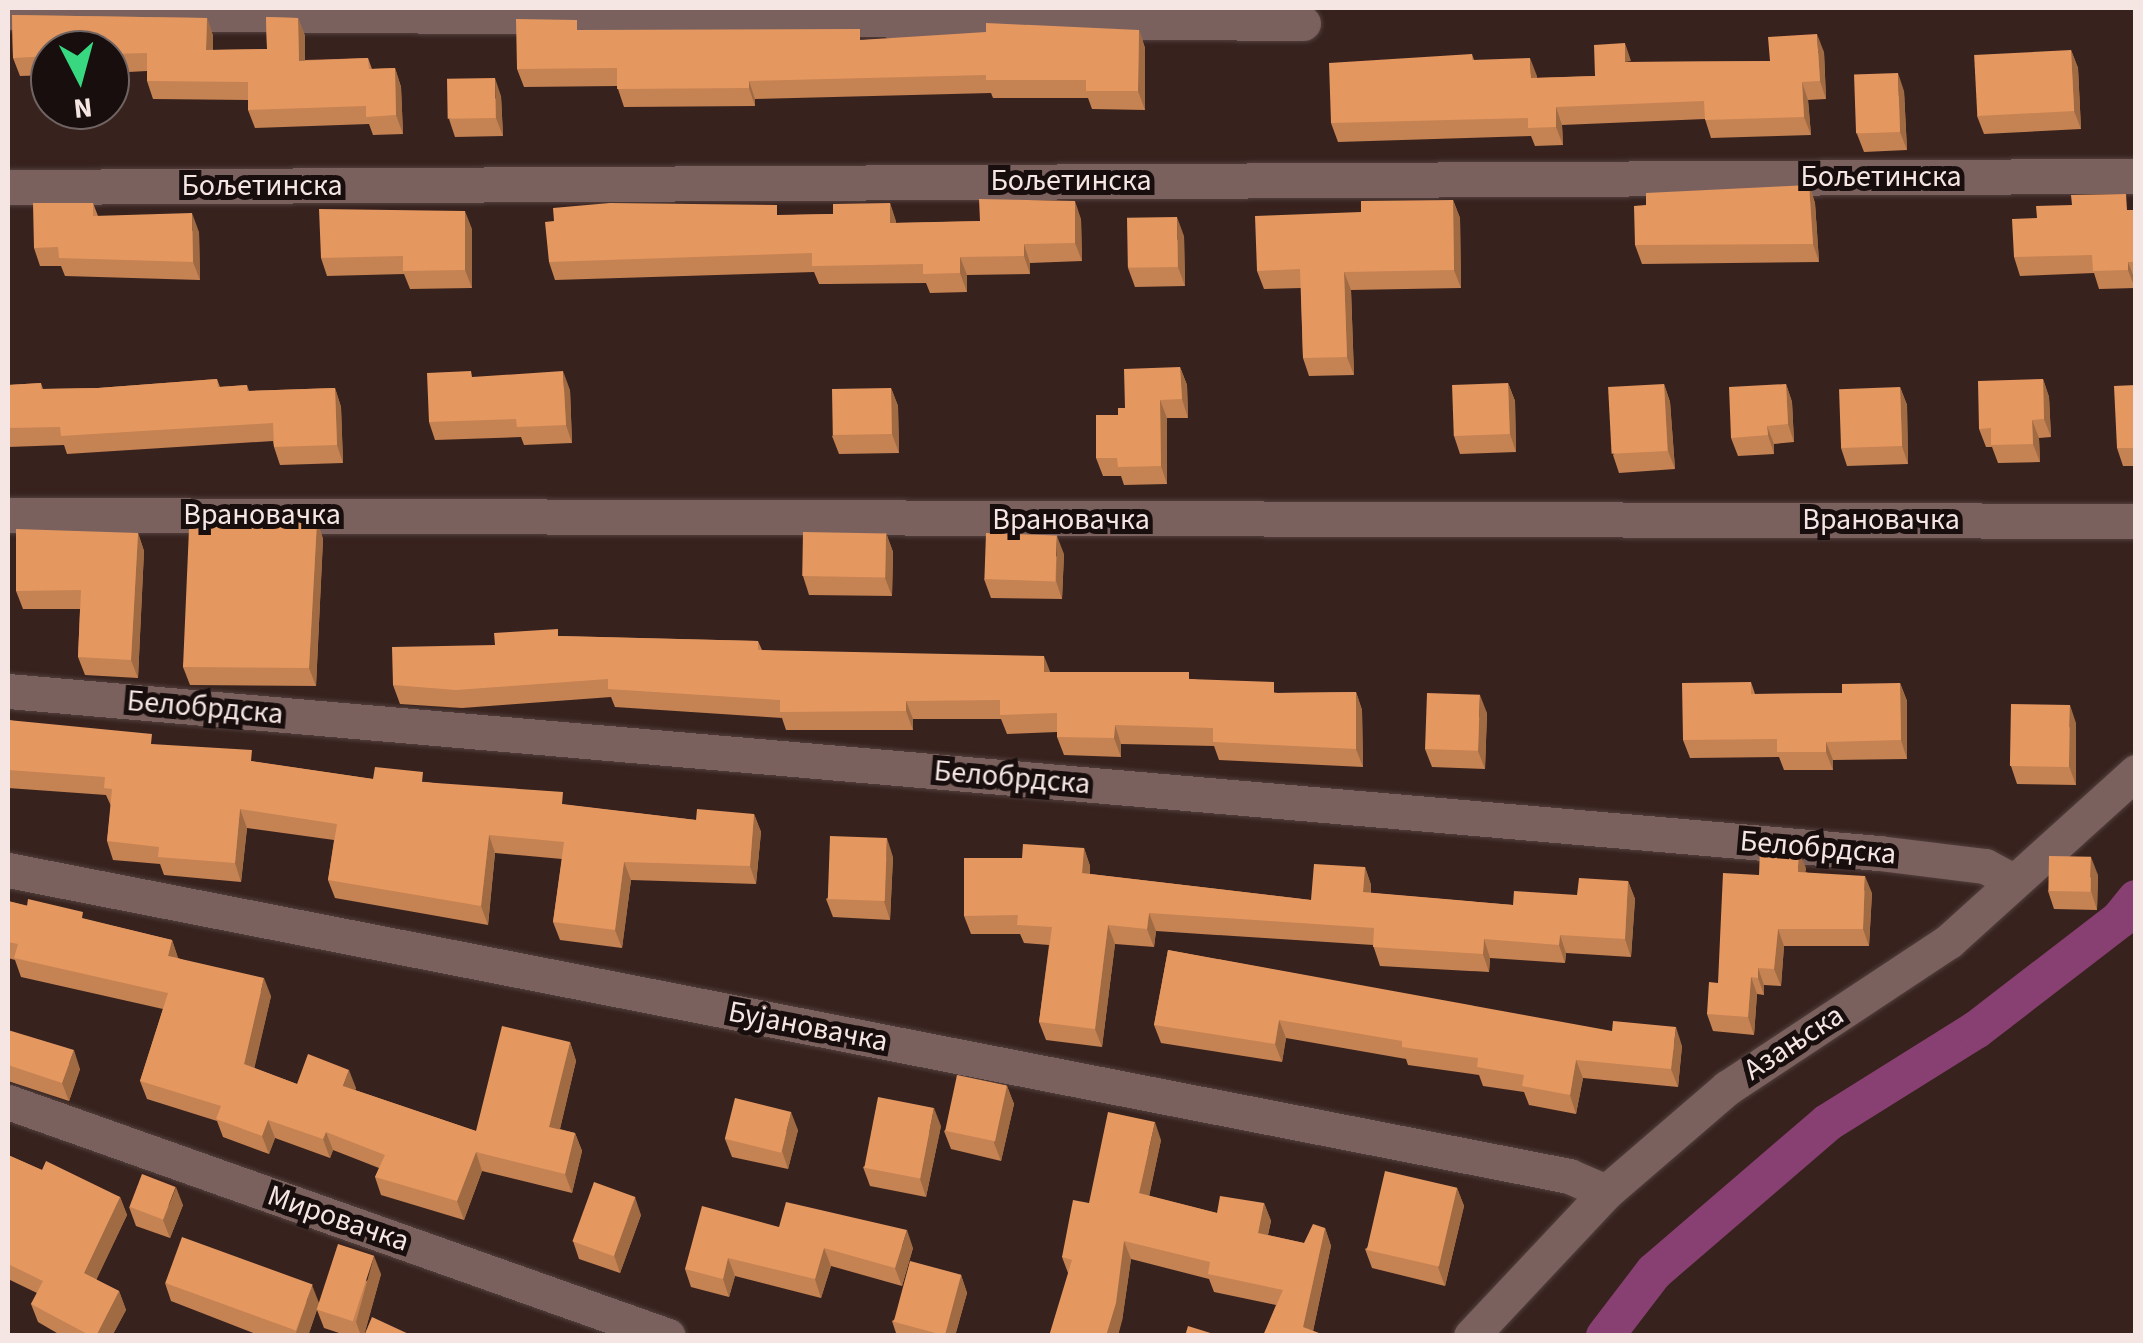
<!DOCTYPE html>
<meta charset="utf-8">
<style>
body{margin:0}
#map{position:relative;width:2143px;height:1343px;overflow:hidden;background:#37221e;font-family:"Source Sans 3",sans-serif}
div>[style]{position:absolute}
.canal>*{height:38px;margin:-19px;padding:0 19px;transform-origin:19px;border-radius:19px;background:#883f71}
.roads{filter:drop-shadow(0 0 2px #52403d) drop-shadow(0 0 2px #52403d)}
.minor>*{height:35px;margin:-17.5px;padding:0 17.5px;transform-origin:17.5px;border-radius:17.5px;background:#7b615d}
.wall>*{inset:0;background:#c58253}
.shaded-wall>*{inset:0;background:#a06a43}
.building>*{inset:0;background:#e59760;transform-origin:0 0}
span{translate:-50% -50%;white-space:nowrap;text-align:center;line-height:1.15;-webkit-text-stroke:10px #180e0d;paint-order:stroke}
.street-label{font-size:30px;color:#f5e6e3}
.frame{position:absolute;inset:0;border:10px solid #f5e6e3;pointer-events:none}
.north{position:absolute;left:30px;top:30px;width:100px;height:100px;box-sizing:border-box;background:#180e0d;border:2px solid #706463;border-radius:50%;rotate:174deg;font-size:28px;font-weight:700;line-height:40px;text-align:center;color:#f5e6e3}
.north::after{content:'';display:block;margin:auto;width:35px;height:45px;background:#37d880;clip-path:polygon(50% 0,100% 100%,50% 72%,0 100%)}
</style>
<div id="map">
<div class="canal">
<div style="left:1605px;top:1336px;width:81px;rotate:-52.6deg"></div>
<div style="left:1654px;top:1272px;width:228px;rotate:-40.7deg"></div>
<div style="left:1827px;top:1123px;width:176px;rotate:-32deg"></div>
<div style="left:1976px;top:1030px;width:182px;rotate:-37.6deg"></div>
<div style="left:2120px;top:919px;width:26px;rotate:-51deg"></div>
</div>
<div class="roads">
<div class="minor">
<div style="left:8px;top:12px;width:1295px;rotate:0.49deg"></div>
<div style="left:8px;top:187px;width:2128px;rotate:-0.3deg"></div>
<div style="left:8px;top:515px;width:2128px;rotate:0.16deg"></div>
<div style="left:8px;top:691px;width:1878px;rotate:4.95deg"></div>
<div style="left:1879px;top:853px;width:107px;rotate:7deg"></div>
<div style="left:1985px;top:866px;width:30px;rotate:28deg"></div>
<div style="left:8px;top:870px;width:1591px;rotate:11.09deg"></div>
<div style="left:1569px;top:1176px;width:40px;rotate:23.4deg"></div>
<div style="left:8px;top:1102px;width:700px;rotate:19.52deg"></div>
<div style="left:1471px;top:1336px;width:197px;rotate:-46.8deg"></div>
<div style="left:1606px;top:1192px;width:160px;rotate:-40.7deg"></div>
<div style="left:1727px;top:1088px;width:266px;rotate:-33.5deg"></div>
<div style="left:1949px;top:941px;width:252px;rotate:-42.1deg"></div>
</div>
</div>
<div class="wall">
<div style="clip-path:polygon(12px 15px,207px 18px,213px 36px,213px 50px,267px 49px,266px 17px,298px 18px,305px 36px,305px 60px,368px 58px,372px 69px,395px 68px,401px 87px,403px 134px,373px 135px,369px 124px,255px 128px,248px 110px,248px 100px,153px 99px,147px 81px,147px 71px,110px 73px,110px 50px,50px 50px,50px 75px,20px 76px,13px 58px)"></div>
<div style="clip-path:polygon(581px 30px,864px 40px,1139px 30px,1145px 48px,1145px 110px,1092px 109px,1088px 98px,993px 98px,991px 93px,755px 99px,755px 106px,624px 107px,617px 86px,524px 87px,517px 69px)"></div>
<div style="clip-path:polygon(2071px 50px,2078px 68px,2081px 129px,1984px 134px,1977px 116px)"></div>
<div style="clip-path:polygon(1824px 52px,1826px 99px,1808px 100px,1811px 135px,1711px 138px,1705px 119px,1562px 125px,1563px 145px,1535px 146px,1531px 136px,1338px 142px,1331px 123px,1472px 54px,1474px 60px,1537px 76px,1537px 78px,1595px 76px,1631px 62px,1770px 61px)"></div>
<div style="clip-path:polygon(1904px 91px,1907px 150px,1864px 152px,1857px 134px)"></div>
<div style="clip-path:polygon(501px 96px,503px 136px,455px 137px,449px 119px)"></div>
<div style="clip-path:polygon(1809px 185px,1815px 203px,1819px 262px,1642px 264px,1635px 245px)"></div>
<div style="clip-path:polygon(1453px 200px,1460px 218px,1461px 288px,1351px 290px,1354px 375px,1309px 376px,1303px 358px,1301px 288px,1264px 289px,1257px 271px,1361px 212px)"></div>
<div style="clip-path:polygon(93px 203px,98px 216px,199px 232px,200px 280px,65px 276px,61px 266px,40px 266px,34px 248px)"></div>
<div style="clip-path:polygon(890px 203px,896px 223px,1081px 219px,1082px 261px,1030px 263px,1030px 274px,967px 275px,967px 292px,930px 293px,926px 283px,819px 284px,814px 272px,555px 280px,549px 262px,554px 221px,833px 214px)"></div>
<div style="clip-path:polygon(2136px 210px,2135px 288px,2099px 289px,2094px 273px,2020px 276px,2014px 257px,2037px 218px)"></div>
<div style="clip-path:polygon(472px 229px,472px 288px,410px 289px,404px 274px,327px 276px,321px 258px)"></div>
<div style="clip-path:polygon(1184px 236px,1185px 286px,1135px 287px,1128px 268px)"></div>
<div style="clip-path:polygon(1180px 367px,1187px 385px,1188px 418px,1167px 418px,1167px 484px,1124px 485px,1121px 476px,1103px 476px,1096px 458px,1118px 415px,1125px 408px)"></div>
<div style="clip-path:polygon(473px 377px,570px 390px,572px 443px,524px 445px,521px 437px,435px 440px,429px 422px)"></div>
<div style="clip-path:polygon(217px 379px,220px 387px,247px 385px,249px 391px,335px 388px,341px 407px,343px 463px,280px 465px,274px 447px,273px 441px,67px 454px,64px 445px,8px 447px,8px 385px,41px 383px,43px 389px,98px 388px)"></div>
<div style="clip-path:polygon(2043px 379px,2049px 397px,2051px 437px,2039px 438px,2040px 462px,1998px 463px,1992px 447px,1986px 447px,1979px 429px)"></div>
<div style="clip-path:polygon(1508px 383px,1515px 401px,1516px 452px,1460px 454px,1454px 436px)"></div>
<div style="clip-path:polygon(1664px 384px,1670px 402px,1675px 469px,1619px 473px,1613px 455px)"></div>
<div style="clip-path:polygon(1786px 384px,1792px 402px,1794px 442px,1774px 444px,1774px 454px,1738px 456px,1731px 438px)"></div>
<div style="clip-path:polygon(2136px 385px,2136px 466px,2123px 466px,2117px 448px)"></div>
<div style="clip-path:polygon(1900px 387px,1907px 405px,1908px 464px,1847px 466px,1841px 448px)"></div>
<div style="clip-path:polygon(891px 388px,898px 406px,899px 453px,839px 454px,832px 436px)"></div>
<div style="clip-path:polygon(317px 521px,323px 539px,316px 686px,190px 685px,183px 667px,207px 528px)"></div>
<div style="clip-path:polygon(138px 533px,144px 551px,138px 678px,85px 675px,78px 657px,80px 609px,23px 609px,16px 591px)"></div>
<div style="clip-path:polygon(886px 533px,893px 552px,892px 596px,809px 595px,803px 576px)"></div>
<div style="clip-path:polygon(1064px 554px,1062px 599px,991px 598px,984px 579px)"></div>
<div style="clip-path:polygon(561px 636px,758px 641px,762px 650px,1050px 672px,1192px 679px,1278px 693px,1356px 692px,1362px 710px,1363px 767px,1219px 760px,1214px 746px,1121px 744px,1121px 757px,1064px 755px,1057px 737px,1057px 732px,1007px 734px,1001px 719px,913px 719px,913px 730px,786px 730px,782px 718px,615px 707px,611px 697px,462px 708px,400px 704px,393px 685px,495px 645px)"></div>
<div style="clip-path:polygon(1751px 682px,1755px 694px,1842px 693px,1900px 683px,1907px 701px,1907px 759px,1833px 760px,1833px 770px,1784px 770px,1779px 757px,1690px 758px,1683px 740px)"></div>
<div style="clip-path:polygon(1487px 713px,1485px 769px,1432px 767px,1425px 749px)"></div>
<div style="clip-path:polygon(8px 720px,256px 762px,373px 779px,427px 782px,567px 805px,696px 820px,754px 814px,761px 832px,756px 884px,631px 880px,622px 948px,560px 940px,553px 922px,562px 859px,495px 853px,488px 925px,335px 898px,328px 880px,334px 840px,247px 828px,241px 882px,164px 875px,160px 864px,113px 860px,107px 841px,111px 806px,106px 795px,8px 788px)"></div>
<div style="clip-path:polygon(2076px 723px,2076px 785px,2017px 784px,2011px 766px)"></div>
<div style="clip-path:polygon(1084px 848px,1090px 866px,1090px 874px,1311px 900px,1365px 867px,1371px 885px,1371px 893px,1513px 905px,1577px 895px,1628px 881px,1635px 899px,1631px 957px,1566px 953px,1565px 963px,1490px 958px,1489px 972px,1380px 966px,1373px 945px,1156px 931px,1154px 947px,1115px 944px,1102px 1047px,1046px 1040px,1039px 1022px,1049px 945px,1024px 943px,1020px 934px,971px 934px,964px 916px,1022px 858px)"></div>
<div style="clip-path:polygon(893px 857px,890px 920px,833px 917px,826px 899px)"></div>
<div style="clip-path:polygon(1806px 868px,1805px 872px,1872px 893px,1869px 946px,1784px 946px,1781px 986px,1764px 985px,1764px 995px,1757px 994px,1754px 1035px,1713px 1031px,1707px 1014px,1759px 875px)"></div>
<div style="clip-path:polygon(2098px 875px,2097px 910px,2054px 909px,2048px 891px)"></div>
<div style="clip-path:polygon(8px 901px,172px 940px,178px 958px,271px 996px,254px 1068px,297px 1084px,356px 1088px,355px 1090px,476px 1131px,570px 1042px,576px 1061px,560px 1129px,575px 1133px,582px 1151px,572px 1193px,482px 1171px,464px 1220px,381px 1195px,375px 1177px,379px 1168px,333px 1150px,330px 1158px,275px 1138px,269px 1154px,223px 1137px,217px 1121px,147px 1099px,140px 1081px,163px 1009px,21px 977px,15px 960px,8px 958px)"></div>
<div style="clip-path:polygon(1168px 950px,1682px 1046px,1678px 1087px,1583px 1078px,1576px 1114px,1529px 1105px,1524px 1092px,1483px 1086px,1479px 1075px,1408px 1065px,1406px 1059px,1286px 1038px,1282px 1062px,1161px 1043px,1154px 1025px)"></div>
<div style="clip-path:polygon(8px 1030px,80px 1069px,69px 1101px,8px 1081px)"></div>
<div style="clip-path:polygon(1007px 1086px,1014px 1104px,1001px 1161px,951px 1149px,944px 1131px)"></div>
<div style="clip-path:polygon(941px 1126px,926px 1197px,870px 1186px,863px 1167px)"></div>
<div style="clip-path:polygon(798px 1130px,788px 1169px,732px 1157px,725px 1139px)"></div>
<div style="clip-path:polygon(1161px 1140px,1149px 1196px,1217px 1213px,1264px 1203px,1271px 1221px,1268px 1235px,1304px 1243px,1325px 1228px,1331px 1246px,1313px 1331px,1263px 1336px,1276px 1305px,1214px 1292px,1209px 1279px,1131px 1259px,1122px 1321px,1068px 1273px,1062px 1257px,1089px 1203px)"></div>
<div style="clip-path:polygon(8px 1155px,42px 1170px,120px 1197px,127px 1215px,96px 1280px,119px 1291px,126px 1310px,112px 1336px,62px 1336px,38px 1322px,31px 1304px,37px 1293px,8px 1279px)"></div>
<div style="clip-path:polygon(1457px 1188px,1464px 1206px,1445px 1286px,1372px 1268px,1365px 1249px)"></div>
<div style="clip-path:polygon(183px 1205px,170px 1238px,136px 1226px,129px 1207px)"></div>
<div style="clip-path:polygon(641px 1215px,620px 1273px,579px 1259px,573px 1241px)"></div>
<div style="clip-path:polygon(779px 1227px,913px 1248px,902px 1286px,831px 1266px,821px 1298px,735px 1276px,729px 1297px,691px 1287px,685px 1269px)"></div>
<div style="clip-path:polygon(381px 1274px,364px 1335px,413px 1336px,348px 1336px,324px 1328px,317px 1310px,319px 1304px,308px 1336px,261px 1336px,171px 1301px,165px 1283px,319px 1303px)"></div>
<div style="clip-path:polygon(961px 1275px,967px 1293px,955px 1336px,897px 1336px,892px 1321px)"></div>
</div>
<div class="shaded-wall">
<div style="clip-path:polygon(207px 18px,213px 36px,213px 69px,206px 50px)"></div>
<div style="clip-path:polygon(298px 18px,305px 36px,305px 79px,299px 61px)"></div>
<div style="clip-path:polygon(1139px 30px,1145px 48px,1145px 110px,1138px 91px)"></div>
<div style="clip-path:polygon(1817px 34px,1824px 52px,1826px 99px,1820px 81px)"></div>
<div style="clip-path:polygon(1625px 43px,1631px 61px,1625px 62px)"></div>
<div style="clip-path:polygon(2071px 50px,2078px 68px,2081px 129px,2074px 111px)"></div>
<div style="clip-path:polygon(1530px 58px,1537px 76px,1538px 96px,1531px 78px)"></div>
<div style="clip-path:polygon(395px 68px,401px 87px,403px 134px,396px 115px)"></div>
<div style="clip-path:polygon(1898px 73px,1904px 91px,1907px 150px,1900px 132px)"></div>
<div style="clip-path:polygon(495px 78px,501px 96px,503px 136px,496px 118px)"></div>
<div style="clip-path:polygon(749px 81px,755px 99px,755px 106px,749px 88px)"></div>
<div style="clip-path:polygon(1802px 82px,1808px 100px,1811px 135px,1804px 117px)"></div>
<div style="clip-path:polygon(1556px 107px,1562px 125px,1563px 145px,1556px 127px)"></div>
<div style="clip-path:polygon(1809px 185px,1815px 203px,1819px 262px,1813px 244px)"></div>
<div style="clip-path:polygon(1453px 200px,1460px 218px,1461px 288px,1454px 270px)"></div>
<div style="clip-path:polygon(1075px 201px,1081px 219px,1082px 261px,1075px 243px)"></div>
<div style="clip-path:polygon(890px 203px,896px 221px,897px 241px,890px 223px)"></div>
<div style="clip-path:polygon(465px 211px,472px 229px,472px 288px,465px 270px)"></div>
<div style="clip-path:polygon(192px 213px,199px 232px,200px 280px,193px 262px)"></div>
<div style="clip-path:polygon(1177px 217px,1184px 236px,1185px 286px,1178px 267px)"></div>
<div style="clip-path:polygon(1024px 244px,1030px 263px,1030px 274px,1024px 256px)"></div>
<div style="clip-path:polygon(960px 257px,967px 275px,967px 292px,960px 273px)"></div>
<div style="clip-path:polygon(2128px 262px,2135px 280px,2135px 288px,2128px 270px)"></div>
<div style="clip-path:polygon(1344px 272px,1351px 290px,1354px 375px,1347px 357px)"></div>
<div style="clip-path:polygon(1180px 367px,1187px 385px,1188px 418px,1182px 399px)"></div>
<div style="clip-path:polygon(563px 371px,570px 390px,572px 443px,566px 425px)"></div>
<div style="clip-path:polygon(2043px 379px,2049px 397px,2051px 437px,2044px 419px)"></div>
<div style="clip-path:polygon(1508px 383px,1515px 401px,1516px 452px,1510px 434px)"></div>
<div style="clip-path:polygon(1664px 384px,1670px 402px,1675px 469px,1668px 451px)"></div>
<div style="clip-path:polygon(1786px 384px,1792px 402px,1794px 442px,1788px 424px)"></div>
<div style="clip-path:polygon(1900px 387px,1907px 405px,1908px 464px,1902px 446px)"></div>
<div style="clip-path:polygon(335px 388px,341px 407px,343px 463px,337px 445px)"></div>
<div style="clip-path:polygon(891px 388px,898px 406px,899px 453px,892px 434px)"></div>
<div style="clip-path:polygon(1160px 400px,1167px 418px,1167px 484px,1161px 466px)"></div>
<div style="clip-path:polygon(2032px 420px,2039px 438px,2040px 462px,2033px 444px)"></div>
<div style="clip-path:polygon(1767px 426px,1774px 444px,1774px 454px,1768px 435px)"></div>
<div style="clip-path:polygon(317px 521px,323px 539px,316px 686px,309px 668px)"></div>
<div style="clip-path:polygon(138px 533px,144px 551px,138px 678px,131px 660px)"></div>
<div style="clip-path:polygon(886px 533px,893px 552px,892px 596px,885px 578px)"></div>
<div style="clip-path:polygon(1057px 536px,1064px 554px,1062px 599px,1056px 581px)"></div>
<div style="clip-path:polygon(1044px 656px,1051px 674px,1044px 672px)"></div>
<div style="clip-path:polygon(1900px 683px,1907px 701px,1907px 759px,1901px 740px)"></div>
<div style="clip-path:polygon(1356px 692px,1362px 710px,1363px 767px,1356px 749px)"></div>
<div style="clip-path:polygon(1480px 695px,1487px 713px,1485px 769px,1478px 751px)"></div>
<div style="clip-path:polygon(906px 701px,913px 719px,913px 730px,906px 711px)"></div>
<div style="clip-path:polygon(2070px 705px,2076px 723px,2076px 785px,2069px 766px)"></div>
<div style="clip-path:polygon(1115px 725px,1121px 744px,1121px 757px,1114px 738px)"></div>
<div style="clip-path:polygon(1826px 742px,1833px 760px,1833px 770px,1826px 752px)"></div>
<div style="clip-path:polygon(240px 809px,247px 828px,241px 882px,235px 863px)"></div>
<div style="clip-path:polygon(754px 814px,761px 832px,756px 884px,750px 866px)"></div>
<div style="clip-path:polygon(489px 835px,495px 853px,488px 925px,481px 906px)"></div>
<div style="clip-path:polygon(887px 838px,893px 857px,890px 920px,884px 901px)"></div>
<div style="clip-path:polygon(1084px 848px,1090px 866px,1089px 891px,1082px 873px)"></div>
<div style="clip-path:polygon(1799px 851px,1806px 868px,1804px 889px,1798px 872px)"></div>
<div style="clip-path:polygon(2091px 857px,2098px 875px,2097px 910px,2091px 891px)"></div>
<div style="clip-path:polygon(624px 862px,631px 880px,622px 948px,615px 930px)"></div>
<div style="clip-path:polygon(1365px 867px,1371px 885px,1370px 910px,1363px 892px)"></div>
<div style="clip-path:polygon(1865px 876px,1872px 893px,1869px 946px,1863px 929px)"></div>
<div style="clip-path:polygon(1628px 881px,1635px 899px,1631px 957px,1625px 939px)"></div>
<div style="clip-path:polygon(1149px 913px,1156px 931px,1154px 947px,1147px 929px)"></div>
<div style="clip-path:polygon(1108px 925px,1115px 944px,1102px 1047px,1095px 1029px)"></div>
<div style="clip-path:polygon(1778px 929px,1784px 946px,1781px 986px,1774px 969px)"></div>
<div style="clip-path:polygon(1560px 935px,1566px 953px,1565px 963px,1559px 945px)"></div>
<div style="clip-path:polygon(1484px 939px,1490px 958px,1489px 972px,1483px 954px)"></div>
<div style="clip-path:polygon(172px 940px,178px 958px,168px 956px)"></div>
<div style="clip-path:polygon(1758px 968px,1764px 985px,1764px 995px,1758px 978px)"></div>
<div style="clip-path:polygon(1751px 977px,1757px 994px,1754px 1035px,1748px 1017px)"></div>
<div style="clip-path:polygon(264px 978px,271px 996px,251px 1083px,244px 1064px)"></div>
<div style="clip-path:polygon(1279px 1020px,1286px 1038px,1282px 1062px,1275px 1044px)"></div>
<div style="clip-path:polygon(1676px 1027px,1682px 1046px,1678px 1087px,1671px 1069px)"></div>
<div style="clip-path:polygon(570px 1042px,576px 1061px,556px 1145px,549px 1127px)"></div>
<div style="clip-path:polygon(74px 1050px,80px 1069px,69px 1101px,62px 1083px)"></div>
<div style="clip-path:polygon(1576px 1060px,1583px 1078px,1576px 1114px,1570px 1095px)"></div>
<div style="clip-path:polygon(349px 1070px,356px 1088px,350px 1104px,343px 1086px)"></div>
<div style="clip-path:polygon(1007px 1086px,1014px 1104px,1001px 1161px,994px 1143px)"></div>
<div style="clip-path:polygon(934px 1108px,941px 1126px,926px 1197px,920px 1179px)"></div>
<div style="clip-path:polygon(791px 1112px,798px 1130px,788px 1169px,782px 1151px)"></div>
<div style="clip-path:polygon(268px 1120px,275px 1138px,269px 1154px,262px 1136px)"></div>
<div style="clip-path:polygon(1155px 1122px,1161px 1140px,1146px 1211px,1139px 1193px)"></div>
<div style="clip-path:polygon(326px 1132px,333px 1150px,330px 1158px,323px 1139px)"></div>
<div style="clip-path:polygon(575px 1133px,582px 1151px,572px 1193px,565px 1174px)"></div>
<div style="clip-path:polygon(476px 1152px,482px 1171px,464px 1220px,457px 1201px)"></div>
<div style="clip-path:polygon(176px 1187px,183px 1205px,170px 1238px,163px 1220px)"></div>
<div style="clip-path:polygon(1457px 1188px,1464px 1206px,1445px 1286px,1438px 1267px)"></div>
<div style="clip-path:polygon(120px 1197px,127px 1215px,91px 1291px,84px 1273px)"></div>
<div style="clip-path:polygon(635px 1197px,641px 1215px,620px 1273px,614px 1255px)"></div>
<div style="clip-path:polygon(1264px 1203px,1271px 1221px,1264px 1251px,1258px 1233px)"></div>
<div style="clip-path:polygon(1325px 1228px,1331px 1246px,1312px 1336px,1303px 1327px)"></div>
<div style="clip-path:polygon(907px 1230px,913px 1248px,902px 1286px,895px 1268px)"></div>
<div style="clip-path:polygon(1124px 1241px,1131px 1259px,1122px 1321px,1118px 1336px,1106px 1336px)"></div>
<div style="clip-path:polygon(824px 1248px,831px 1266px,821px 1298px,815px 1279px)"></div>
<div style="clip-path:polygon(374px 1256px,381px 1274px,364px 1336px,361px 1336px,356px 1322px)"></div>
<div style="clip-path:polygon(728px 1258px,735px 1276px,729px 1297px,723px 1279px)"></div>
<div style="clip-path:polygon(961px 1275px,967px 1293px,955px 1336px,943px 1336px)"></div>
<div style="clip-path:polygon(312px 1285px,319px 1303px,308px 1336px,296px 1336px,296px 1333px)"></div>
<div style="clip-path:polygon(119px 1291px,126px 1310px,112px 1336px,96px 1336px)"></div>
</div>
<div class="building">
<div style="clip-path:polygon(12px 15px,207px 18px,206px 50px,267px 49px,266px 17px,298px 18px,299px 61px,368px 58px,369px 69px,395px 68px,396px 115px,366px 117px,366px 106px,248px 110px,248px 82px,147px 81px,147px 53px,110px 54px,110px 50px,50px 50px,50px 56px,13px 58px)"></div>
<div style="clip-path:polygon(516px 19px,577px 20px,577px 30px,860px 29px,860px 40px,986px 32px,986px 23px,1139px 30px,1138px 91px,1086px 91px,1086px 80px,986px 80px,986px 75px,749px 81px,749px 88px,617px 89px,617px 68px,517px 69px)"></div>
<div style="clip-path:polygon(1817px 34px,1820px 81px,1802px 82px,1804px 117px,1705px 120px,1704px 101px,1556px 107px,1556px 127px,1528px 128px,1528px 118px,1331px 123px,1329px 63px,1472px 54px,1472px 60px,1530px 58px,1531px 78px,1595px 76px,1594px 45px,1625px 43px,1625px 62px,1770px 61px,1768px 37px)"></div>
<div style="left:2071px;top:50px;width:61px;height:97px;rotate:87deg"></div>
<div style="left:1898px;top:73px;width:59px;height:44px;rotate:88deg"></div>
<div style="left:495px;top:78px;width:40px;height:48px;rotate:89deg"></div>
<div style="clip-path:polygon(1809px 185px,1813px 244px,1635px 245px,1634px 206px,1646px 205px,1646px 193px)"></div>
<div style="clip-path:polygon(2126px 194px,2127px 210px,2136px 210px,2136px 262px,2128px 262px,2128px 270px,2093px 271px,2092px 255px,2014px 257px,2012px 219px,2037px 218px,2036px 206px,2072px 205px,2071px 195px)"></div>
<div style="clip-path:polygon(979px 199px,1075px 201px,1075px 243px,1024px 244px,1024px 256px,960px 257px,960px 273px,923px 274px,923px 264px,812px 266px,812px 253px,549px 262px,545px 222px,554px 221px,553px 208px,610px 203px,777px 205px,777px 215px,833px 214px,833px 204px,890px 203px,890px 223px,980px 221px)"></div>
<div style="clip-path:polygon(1453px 200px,1454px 270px,1344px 272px,1347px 357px,1303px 358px,1300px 269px,1257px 271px,1255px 216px,1361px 212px,1361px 201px)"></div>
<div style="clip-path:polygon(33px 203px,93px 203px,93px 216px,192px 213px,193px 262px,59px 258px,58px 247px,34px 248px)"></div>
<div style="clip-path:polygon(319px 209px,465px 211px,465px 270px,403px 271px,403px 256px,321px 258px)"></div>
<div style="left:1177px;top:217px;width:50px;height:50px;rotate:89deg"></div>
<div style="clip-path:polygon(1180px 367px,1182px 399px,1160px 400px,1161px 466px,1118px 467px,1117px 458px,1096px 458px,1096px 415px,1118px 415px,1118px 408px,1125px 408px,1124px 369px)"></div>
<div style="clip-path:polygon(471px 371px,472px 377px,563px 371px,566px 425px,517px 427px,516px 419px,429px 422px,427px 373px)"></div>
<div style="clip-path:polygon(217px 379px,218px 387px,247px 385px,247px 391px,335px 388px,337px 445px,274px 447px,273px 423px,61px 436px,60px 427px,8px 428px,8px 385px,41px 383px,41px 389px,98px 388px)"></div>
<div style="clip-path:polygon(2043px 379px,2044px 419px,2032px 420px,2033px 444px,1991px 445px,1991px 428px,1979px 429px,1978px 381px)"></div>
<div style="left:1508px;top:383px;width:51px;height:56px;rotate:88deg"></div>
<div style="left:1664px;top:384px;width:67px;height:56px;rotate:87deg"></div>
<div style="clip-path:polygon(1786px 384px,1788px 424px,1767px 426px,1768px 435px,1731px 438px,1729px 387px)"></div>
<div style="clip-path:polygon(2136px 385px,2136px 448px,2117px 448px,2114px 386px)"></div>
<div style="left:1900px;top:387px;width:59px;height:61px;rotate:88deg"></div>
<div style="left:891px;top:388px;width:46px;height:59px;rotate:89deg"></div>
<div style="clip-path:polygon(207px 520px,317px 521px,309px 668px,183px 667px,189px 529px,207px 528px)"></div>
<div style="clip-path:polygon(16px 529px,138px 533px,131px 660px,78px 657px,81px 590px,16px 591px)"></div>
<div style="left:803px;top:532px;width:83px;height:44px;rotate:1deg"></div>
<div style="left:986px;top:533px;width:71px;height:46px;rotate:2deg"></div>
<div style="clip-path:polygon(558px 629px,558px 636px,758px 641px,758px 650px,1044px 656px,1044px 672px,1189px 672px,1189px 679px,1274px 682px,1274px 693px,1356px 692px,1356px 749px,1213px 742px,1213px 728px,1115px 725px,1114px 738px,1057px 737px,1057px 713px,1000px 715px,1000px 700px,906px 701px,906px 711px,780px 712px,780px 700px,608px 689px,608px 679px,456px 690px,393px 685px,392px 647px,495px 645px,494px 633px)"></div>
<div style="clip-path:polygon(1751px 682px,1751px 694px,1842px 693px,1842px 684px,1900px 683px,1901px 740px,1826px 742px,1826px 752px,1777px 752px,1777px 739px,1683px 740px,1682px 683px)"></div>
<div style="left:1427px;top:693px;width:53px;height:56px;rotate:2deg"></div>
<div style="left:2011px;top:704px;width:59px;height:62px;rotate:1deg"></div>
<div style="clip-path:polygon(8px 720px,152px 734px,151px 744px,252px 750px,251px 761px,373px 779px,375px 767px,423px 772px,422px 782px,563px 792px,562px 804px,696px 820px,697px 809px,754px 814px,750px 866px,624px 862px,615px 930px,553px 922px,564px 842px,489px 835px,481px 906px,328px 880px,337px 824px,240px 809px,235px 863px,158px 857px,159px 847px,107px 841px,112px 789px,104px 788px,105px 777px,8px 770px)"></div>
<div style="left:830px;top:836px;width:57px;height:63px;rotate:2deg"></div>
<div style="clip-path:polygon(1023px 844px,1084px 848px,1082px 873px,1311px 900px,1314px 864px,1365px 867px,1363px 892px,1513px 905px,1514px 891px,1577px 895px,1579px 878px,1628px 881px,1625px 939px,1560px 935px,1559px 945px,1484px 939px,1483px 954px,1373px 947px,1374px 928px,1149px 913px,1147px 929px,1108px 925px,1095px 1029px,1039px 1022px,1052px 927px,1017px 925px,1018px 915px,964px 916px,964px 858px,1022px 858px)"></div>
<div style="clip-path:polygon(1760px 848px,1799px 851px,1798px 872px,1865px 876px,1863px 929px,1778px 929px,1774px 969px,1758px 968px,1758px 978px,1751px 977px,1748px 1017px,1707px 1014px,1709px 982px,1718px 983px,1723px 873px,1759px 875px)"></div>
<div style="left:2049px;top:856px;width:42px;height:35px;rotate:1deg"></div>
<div style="clip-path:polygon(28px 899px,83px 912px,82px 918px,172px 940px,168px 956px,264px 978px,244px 1064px,297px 1084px,308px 1054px,349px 1070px,343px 1086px,476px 1131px,502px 1026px,570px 1042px,549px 1127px,575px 1133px,565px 1174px,476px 1152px,457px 1201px,375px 1177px,385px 1155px,326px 1132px,323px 1139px,268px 1120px,262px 1136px,216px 1119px,221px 1106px,140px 1081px,168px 993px,14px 958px,18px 944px,8px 942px,8px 901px,27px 906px)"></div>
<div style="clip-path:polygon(1168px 950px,1612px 1031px,1613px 1021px,1676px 1027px,1671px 1069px,1576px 1060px,1570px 1095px,1522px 1086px,1524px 1075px,1477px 1067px,1478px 1058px,1402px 1047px,1402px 1041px,1279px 1020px,1275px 1044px,1154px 1025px)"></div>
<div style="clip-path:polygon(8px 1030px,74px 1050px,62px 1083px,8px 1065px)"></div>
<div style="left:957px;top:1075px;width:51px;height:57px;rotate:12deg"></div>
<div style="left:878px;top:1097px;width:57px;height:72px;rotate:11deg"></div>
<div style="left:735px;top:1098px;width:58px;height:42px;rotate:14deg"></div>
<div style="clip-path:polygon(1108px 1112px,1155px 1122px,1139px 1193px,1217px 1213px,1220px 1196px,1264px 1203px,1258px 1233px,1304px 1243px,1313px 1224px,1325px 1228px,1303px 1327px,1327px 1336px,1263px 1336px,1283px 1290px,1208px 1274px,1210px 1262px,1124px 1241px,1116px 1303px,1106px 1336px,1049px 1336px,1072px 1260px,1062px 1257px,1073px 1200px,1089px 1203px)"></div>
<div style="clip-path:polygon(8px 1155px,42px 1170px,46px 1161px,120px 1197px,84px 1273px,119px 1291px,96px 1336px,91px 1336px,31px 1304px,43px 1281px,8px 1264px)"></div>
<div style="left:1385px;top:1171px;width:74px;height:81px;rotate:13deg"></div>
<div style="left:142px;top:1174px;width:36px;height:35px;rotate:21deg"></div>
<div style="left:594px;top:1182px;width:44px;height:63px;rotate:20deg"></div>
<div style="clip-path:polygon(786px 1202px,907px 1230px,895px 1268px,824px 1248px,815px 1279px,728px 1258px,723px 1279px,685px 1269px,702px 1206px,779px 1227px)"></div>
<div style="left:182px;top:1237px;width:139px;height:49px;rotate:20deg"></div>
<div style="left:338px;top:1244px;width:38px;height:69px;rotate:18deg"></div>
<div style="left:910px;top:1261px;width:53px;height:63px;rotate:15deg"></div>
<div style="clip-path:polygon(372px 1317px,413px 1336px,364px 1336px)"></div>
<div style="clip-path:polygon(1188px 1326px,1220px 1336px,1185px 1336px)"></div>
</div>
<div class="street-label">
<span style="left:1881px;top:177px">Бољетинска</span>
<span style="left:1071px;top:181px">Бољетинска</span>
<span style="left:262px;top:186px">Бољетинска</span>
<span style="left:262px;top:515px">Врановачка</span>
<span style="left:1071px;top:520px">Врановачка</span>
<span style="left:1881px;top:520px">Врановачка</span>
<span style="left:205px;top:708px;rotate:5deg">Белобрдска</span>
<span style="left:1012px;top:778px;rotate:5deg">Белобрдска</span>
<span style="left:1818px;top:848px;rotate:5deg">Белобрдска</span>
<span style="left:808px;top:1027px;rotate:11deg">Бујановачка</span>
<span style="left:1794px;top:1043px;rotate:-33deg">Азањска</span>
<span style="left:338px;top:1219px;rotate:19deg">Мировачка</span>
</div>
<div class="frame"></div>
<div class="north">N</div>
</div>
